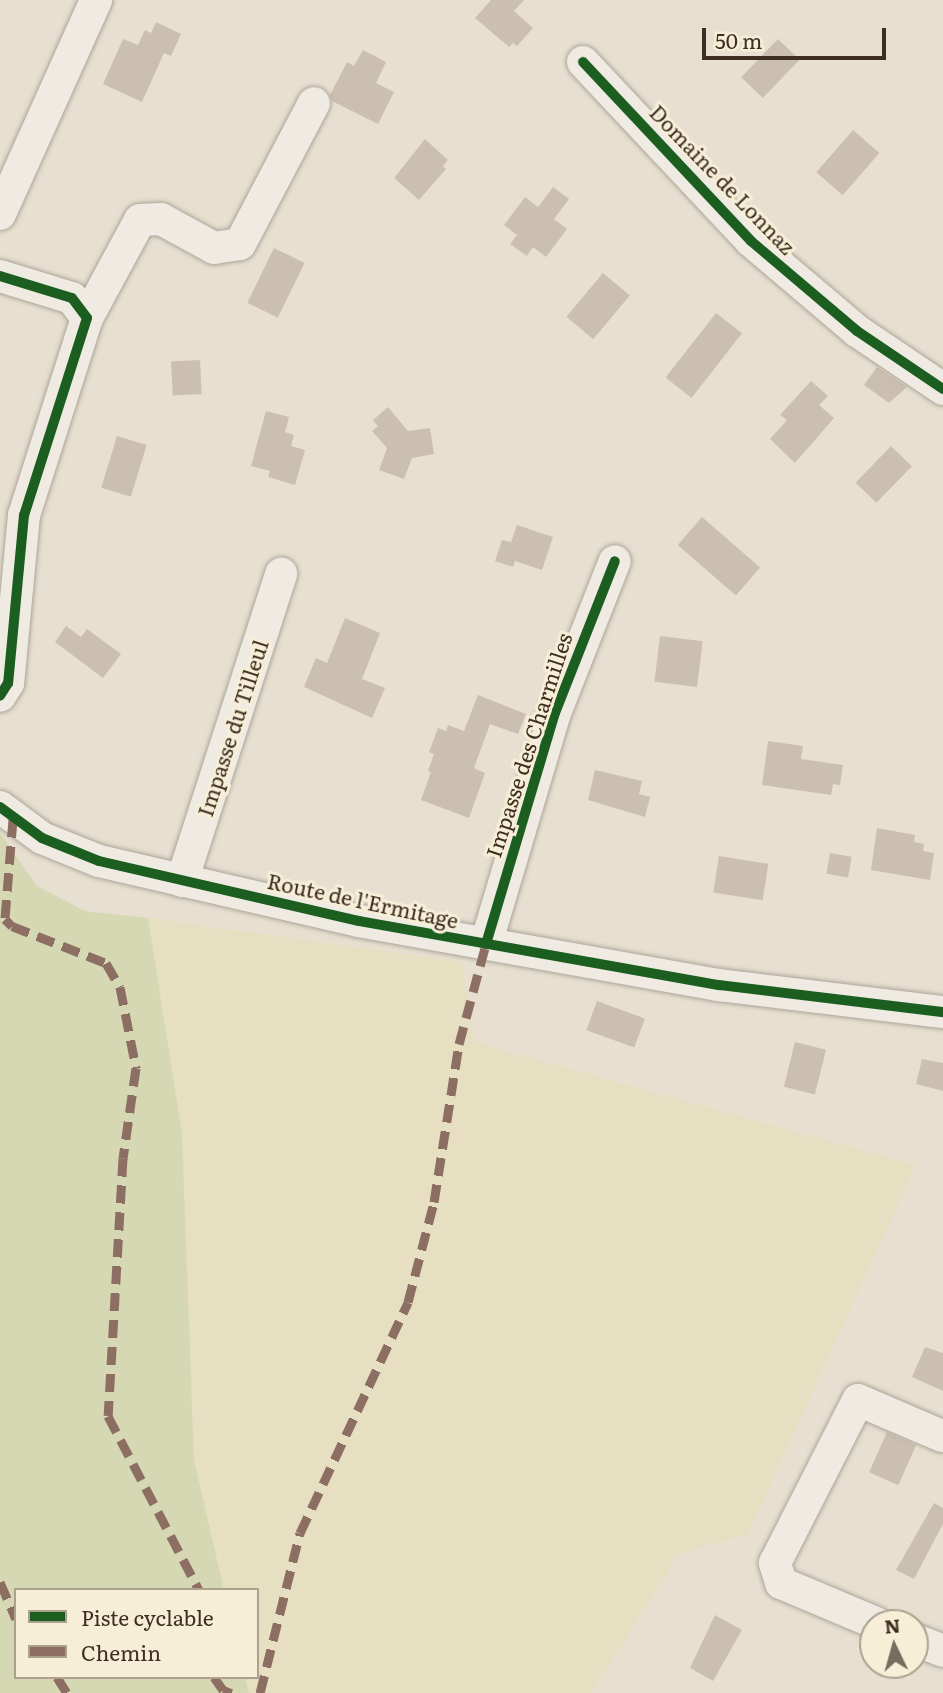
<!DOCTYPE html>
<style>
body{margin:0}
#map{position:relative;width:943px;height:1693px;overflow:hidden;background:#e7e0d1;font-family:Literata,serif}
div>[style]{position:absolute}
.farmland>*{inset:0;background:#e6dfc2}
.green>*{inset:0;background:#d6d7b3}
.building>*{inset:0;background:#cbbfb2;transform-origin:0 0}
.roads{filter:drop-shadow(0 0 2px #ada599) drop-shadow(0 0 2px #ada599)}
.minor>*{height:32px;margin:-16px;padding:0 16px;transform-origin:16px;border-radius:16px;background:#efebe3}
.quiet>*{height:9px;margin-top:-4.5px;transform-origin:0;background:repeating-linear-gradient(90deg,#8d6e63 0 18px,transparent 0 27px)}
.cycleway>*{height:10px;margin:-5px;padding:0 5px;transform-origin:5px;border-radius:5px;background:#1b5e20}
span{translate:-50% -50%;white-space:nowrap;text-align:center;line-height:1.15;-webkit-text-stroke:6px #f7eed8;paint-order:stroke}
.street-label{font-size:21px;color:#3d2e20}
.legend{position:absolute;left:14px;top:1588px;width:245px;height:91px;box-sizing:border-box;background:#f7eed8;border:2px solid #ada18e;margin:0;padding:9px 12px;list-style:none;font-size:21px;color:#3d2e20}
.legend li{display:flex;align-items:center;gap:14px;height:35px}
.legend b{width:35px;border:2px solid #ada18e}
.north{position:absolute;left:859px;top:1609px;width:70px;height:70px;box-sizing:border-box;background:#f7eed8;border:2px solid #ada18e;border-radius:50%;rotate:355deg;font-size:19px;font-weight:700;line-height:28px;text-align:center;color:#3d2e20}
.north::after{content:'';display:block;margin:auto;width:24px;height:32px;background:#786c5e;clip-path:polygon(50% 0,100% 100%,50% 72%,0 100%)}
.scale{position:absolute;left:702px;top:28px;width:184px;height:32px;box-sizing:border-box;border:4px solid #3d2e20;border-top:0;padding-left:9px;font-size:21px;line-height:24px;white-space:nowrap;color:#3d2e20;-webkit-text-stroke:5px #f7eed8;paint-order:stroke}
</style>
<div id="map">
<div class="farmland">
<div style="clip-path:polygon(148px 918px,462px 962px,474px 1042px,916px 1165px,748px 1534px,679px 1554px,591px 1693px,249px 1693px,245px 1677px,257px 1677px,257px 1590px,224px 1590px,194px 1460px,182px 1134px)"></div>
</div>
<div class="green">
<div style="clip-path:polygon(0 833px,37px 886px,85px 911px,148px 918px,182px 1134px,194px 1460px,224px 1590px,16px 1590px,16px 1677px,245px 1677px,249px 1693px,0 1693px)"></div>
</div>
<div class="building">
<div style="clip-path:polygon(491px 0,524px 0,514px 11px,533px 28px,517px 46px,513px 43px,509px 47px,475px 18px)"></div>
<div style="clip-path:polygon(156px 22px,181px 34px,171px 56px,164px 53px,142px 102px,103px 84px,123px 39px,138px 45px,145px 30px,151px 33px)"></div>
<div style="left:778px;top:39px;width:30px;height:53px;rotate:44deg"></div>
<div style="clip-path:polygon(363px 50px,386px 62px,376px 83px,394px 92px,378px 124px,332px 101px,330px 95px,347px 62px,354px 66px)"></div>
<div style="left:853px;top:130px;width:35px;height:56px;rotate:41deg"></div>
<div style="clip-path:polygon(425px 139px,448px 160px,443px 166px,446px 169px,419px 200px,394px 178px)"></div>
<div style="clip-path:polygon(553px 187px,569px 199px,554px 219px,567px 229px,546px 257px,533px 247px,527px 256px,510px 244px,517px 235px,504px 225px,525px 197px,538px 207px)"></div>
<div style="left:274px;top:248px;width:34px;height:61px;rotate:26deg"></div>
<div style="left:603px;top:273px;width:35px;height:57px;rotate:40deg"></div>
<div style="left:716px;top:313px;width:33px;height:82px;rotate:38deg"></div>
<div style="left:200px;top:360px;width:34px;height:29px;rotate:87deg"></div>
<div style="clip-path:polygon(877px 367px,907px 387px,889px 403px,864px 385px)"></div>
<div style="clip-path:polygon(811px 381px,828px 396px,819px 405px,834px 418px,795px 463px,770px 439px,787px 420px,780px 415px)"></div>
<div style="clip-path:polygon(388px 407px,408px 431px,430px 428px,434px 454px,412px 458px,404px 479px,379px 470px,387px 448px,372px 431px,378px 426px,373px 420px)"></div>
<div style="clip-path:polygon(266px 411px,289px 417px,285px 432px,294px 435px,291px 446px,305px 450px,295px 485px,268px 477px,270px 471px,251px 466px)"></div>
<div style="left:117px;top:436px;width:31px;height:54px;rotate:17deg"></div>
<div style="left:891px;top:446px;width:29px;height:51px;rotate:44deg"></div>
<div style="left:702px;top:517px;width:77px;height:37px;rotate:41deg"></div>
<div style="clip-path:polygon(517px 525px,553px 537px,542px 570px,515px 561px,513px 567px,495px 561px,502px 540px,511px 542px)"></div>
<div style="clip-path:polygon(345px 618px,380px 633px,362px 679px,385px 688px,372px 718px,304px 687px,316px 658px,327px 663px)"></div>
<div style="clip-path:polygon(66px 626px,81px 637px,87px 629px,121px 654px,103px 678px,55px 642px)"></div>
<div style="left:660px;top:636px;width:43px;height:46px;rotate:7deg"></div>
<div style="clip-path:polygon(478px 695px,526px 714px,518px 734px,490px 724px,474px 768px,485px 773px,469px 818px,421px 800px,431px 772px,428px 771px,434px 754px,429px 752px,438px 728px,446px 731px,448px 725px,464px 731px)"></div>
<div style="clip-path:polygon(768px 741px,803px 746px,801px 759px,843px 765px,840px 785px,833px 784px,831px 795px,762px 785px)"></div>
<div style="clip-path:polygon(595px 770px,642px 781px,639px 794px,650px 797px,645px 817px,588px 800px)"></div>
<div style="clip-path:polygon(877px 828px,915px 835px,914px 842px,924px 844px,923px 851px,934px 853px,930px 880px,871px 870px)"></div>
<div style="left:830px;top:853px;width:22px;height:21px;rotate:10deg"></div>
<div style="left:719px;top:856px;width:50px;height:37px;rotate:9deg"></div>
<div style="left:597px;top:1001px;width:51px;height:31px;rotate:20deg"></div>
<div style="left:795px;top:1042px;width:32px;height:46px;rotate:14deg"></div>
<div style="clip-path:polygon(922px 1059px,943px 1063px,943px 1091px,916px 1084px)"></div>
<div style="clip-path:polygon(925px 1347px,943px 1353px,943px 1391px,912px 1377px)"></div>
<div style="left:887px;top:1432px;width:32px;height:44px;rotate:24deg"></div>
<div style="clip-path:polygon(934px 1503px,943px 1508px,943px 1524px,914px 1579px,896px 1570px)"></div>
<div style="clip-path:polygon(715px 1615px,742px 1630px,713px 1681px,690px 1668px)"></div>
</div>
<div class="roads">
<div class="minor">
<div style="left:583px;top:62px;width:245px;rotate:46.8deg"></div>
<div style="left:751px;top:241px;width:139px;rotate:40.3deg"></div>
<div style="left:857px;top:331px;width:104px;rotate:34deg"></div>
<div style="left:0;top:214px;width:235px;rotate:-65.8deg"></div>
<div style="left:0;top:276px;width:75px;rotate:17deg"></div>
<div style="left:72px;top:298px;width:25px;rotate:53deg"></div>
<div style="left:87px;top:318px;width:207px;rotate:107.7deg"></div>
<div style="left:24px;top:515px;width:169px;rotate:95.4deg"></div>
<div style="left:8px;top:683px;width:15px;rotate:122deg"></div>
<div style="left:87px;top:318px;width:111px;rotate:-61.6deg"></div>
<div style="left:140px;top:220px;width:21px;rotate:-3deg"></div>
<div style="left:161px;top:219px;width:60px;rotate:28.7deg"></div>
<div style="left:214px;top:248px;width:26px;rotate:-9deg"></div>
<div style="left:240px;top:244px;width:159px;rotate:-62.3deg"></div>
<div style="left:0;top:807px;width:52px;rotate:36.4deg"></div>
<div style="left:42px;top:838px;width:61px;rotate:22deg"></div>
<div style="left:99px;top:861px;width:267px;rotate:13deg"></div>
<div style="left:359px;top:921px;width:366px;rotate:10.1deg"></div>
<div style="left:719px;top:985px;width:226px;rotate:6.9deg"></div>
<div style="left:182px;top:881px;width:323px;rotate:-72.1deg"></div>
<div style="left:486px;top:944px;width:241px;rotate:-73.4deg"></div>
<div style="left:555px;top:713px;width:163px;rotate:-68.5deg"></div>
<div style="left:876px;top:1623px;width:103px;rotate:-157.2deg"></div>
<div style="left:781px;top:1583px;width:21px;rotate:-107deg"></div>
<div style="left:775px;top:1563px;width:183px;rotate:-63deg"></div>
<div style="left:858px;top:1400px;width:91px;rotate:23.2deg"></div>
<div style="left:915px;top:1640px;width:30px;rotate:21deg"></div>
</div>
</div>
<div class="quiet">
<div style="left:13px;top:819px;width:100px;rotate:94.6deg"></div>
<div style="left:5px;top:919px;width:10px;rotate:45deg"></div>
<div style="left:12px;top:926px;width:101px;rotate:21.5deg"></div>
<div style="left:106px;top:963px;width:28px;rotate:60deg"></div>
<div style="left:120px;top:987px;width:83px;rotate:78.8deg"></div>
<div style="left:136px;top:1068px;width:91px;rotate:98.2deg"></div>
<div style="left:123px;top:1158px;width:258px;rotate:93.3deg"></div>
<div style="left:108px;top:1416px;width:196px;rotate:62.4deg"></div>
<div style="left:0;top:1582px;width:40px;rotate:66.6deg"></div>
<div style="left:57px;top:1677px;width:19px;rotate:58deg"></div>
<div style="left:214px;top:1677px;width:16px;rotate:55deg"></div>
<div style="left:223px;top:1690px;width:9px;rotate:21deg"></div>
<div style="left:260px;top:1693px;width:165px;rotate:-76deg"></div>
<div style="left:300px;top:1533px;width:255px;rotate:-64.9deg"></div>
<div style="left:408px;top:1302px;width:103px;rotate:-75.4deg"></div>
<div style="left:434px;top:1202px;width:160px;rotate:-81deg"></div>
<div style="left:459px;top:1044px;width:104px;rotate:-74.9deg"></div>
</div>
<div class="cycleway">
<div style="left:583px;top:62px;width:245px;rotate:46.8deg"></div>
<div style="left:751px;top:241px;width:139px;rotate:40.3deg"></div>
<div style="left:857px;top:331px;width:104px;rotate:34deg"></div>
<div style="left:0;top:276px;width:75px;rotate:17deg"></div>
<div style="left:72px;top:298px;width:25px;rotate:53deg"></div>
<div style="left:87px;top:318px;width:207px;rotate:107.7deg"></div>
<div style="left:24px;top:515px;width:169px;rotate:95.4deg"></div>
<div style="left:8px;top:683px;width:15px;rotate:122deg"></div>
<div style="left:0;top:807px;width:52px;rotate:36.4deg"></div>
<div style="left:42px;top:838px;width:61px;rotate:22deg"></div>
<div style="left:99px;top:861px;width:267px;rotate:13deg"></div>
<div style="left:359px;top:921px;width:366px;rotate:10.1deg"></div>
<div style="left:719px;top:985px;width:226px;rotate:6.9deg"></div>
<div style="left:486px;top:944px;width:241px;rotate:-73.4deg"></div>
<div style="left:555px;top:713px;width:163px;rotate:-68.5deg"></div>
</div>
<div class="street-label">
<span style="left:723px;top:179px;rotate:46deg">Domaine de Lonnaz</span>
<span style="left:232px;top:728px;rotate:-72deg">Impasse du Tilleul</span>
<span style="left:528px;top:745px;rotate:-72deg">Impasse des Charmilles</span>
<span style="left:363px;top:900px;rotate:12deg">Route de l'Ermitage</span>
</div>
<ul class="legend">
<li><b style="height:9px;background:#1b5e20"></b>Piste cyclable</li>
<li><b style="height:9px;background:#8d6e63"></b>Chemin</li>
</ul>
<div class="north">N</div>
<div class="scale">50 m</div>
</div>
